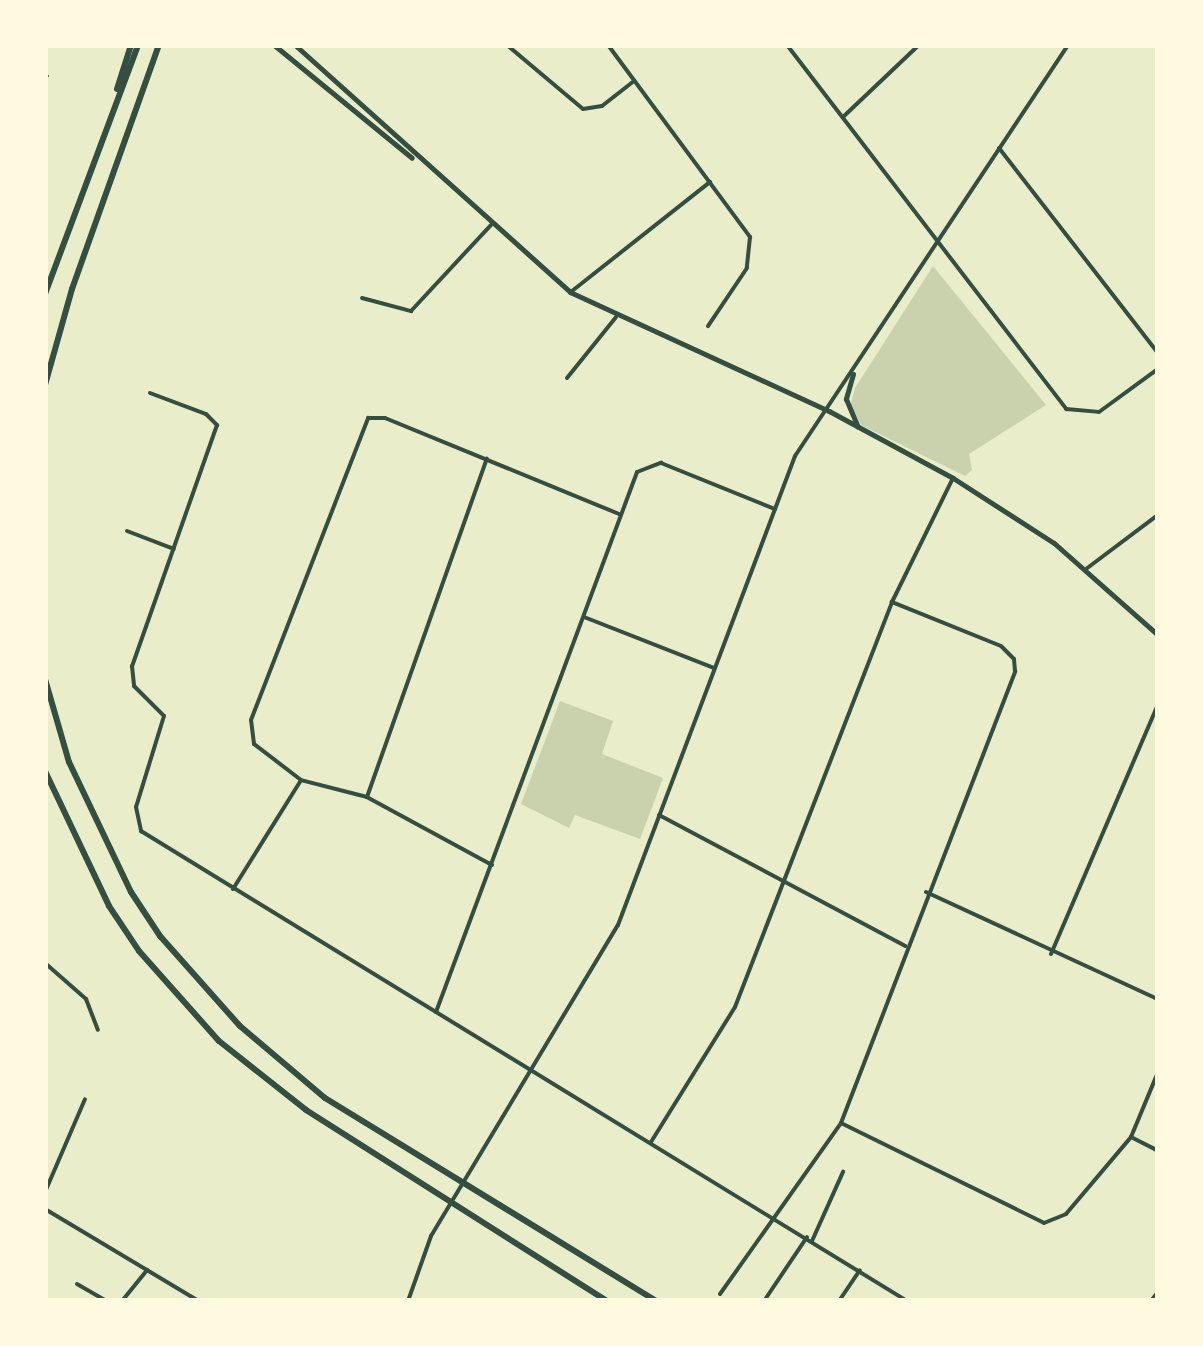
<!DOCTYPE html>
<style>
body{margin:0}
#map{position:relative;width:1203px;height:1346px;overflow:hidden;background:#e9edc9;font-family:"Archivo Narrow",sans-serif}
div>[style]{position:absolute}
.green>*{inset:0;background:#cad2ad}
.minor>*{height:4px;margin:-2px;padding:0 2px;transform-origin:2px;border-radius:2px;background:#344e41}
.tertiary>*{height:5px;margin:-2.5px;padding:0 2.5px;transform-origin:2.5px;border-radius:2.5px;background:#344e41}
.primary>*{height:6px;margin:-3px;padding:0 3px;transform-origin:3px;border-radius:3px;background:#344e41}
span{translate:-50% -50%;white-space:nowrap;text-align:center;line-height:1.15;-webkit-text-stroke:10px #fefae0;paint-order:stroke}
.frame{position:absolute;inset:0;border:48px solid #fefae0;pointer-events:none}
</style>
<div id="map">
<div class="green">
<div style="clip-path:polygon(933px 266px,1046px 405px,969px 454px,972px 470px,965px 476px,861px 425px,850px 407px,855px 388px)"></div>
<div style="clip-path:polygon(560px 701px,613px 721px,602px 754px,663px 778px,640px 839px,575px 815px,569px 828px,521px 804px)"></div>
</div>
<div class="minor">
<div style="left:507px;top:45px;width:99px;rotate:40.1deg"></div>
<div style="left:583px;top:109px;width:19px;rotate:-9deg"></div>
<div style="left:602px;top:106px;width:41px;rotate:-38deg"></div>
<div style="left:608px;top:45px;width:239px;rotate:53.5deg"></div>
<div style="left:750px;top:237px;width:31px;rotate:96deg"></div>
<div style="left:747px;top:268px;width:70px;rotate:123.9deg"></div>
<div style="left:787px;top:45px;width:459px;rotate:52.5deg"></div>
<div style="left:1066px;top:409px;width:33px;rotate:5deg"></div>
<div style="left:1099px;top:412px;width:73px;rotate:-36.1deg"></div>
<div style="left:45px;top:77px;width:2px;rotate:-27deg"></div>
<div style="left:843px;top:117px;width:105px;rotate:-43.5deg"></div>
<div style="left:999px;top:148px;width:259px;rotate:52.2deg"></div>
<div style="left:572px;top:291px;width:176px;rotate:-38.3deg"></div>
<div style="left:362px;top:298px;width:51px;rotate:14.9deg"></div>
<div style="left:411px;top:311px;width:117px;rotate:-47.1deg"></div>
<div style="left:567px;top:378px;width:78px;rotate:-51.2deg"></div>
<div style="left:150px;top:393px;width:60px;rotate:20.6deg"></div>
<div style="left:206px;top:414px;width:16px;rotate:45deg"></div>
<div style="left:217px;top:425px;width:256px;rotate:109.4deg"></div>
<div style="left:132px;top:666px;width:20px;rotate:84deg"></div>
<div style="left:134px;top:686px;width:42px;rotate:45deg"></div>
<div style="left:164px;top:716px;width:95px;rotate:107.1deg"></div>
<div style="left:136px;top:807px;width:25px;rotate:78deg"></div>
<div style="left:141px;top:831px;width:899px;rotate:31.53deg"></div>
<div style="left:127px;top:531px;width:50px;rotate:21deg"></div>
<div style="left:1086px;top:569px;width:90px;rotate:-36.9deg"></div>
<div style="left:584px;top:617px;width:140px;rotate:21.4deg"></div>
<div style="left:367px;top:797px;width:359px;rotate:-70.5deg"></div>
<div style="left:659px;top:815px;width:279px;rotate:28deg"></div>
<div style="left:492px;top:865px;width:142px;rotate:-151.5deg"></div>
<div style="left:367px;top:797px;width:68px;rotate:-165.6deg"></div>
<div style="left:301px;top:780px;width:59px;rotate:-142.5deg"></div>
<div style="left:254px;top:744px;width:24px;rotate:-97deg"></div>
<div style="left:251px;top:720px;width:324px;rotate:-68.8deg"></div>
<div style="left:368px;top:418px;width:17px"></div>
<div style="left:385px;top:418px;width:253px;rotate:22.3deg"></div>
<div style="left:233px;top:889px;width:128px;rotate:-58deg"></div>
<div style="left:926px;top:892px;width:255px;rotate:24.8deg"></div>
<div style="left:1051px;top:954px;width:272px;rotate:-66.8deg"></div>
<div style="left:45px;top:963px;width:55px;rotate:41.3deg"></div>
<div style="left:86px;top:999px;width:33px;rotate:69deg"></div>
<div style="left:436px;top:1012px;width:576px;rotate:-69.58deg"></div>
<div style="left:637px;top:472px;width:26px;rotate:-21deg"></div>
<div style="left:661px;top:463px;width:123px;rotate:22deg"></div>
<div style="left:841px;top:1123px;width:226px;rotate:26.2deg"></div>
<div style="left:1044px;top:1223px;width:24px;rotate:-22deg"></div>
<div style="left:1066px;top:1214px;width:101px;rotate:-49.8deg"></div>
<div style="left:1131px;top:1137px;width:70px;rotate:-67.4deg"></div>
<div style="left:1131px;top:1137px;width:30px;rotate:27deg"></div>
<div style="left:651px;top:1142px;width:159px;rotate:-58.1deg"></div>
<div style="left:735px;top:1007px;width:434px;rotate:-68.8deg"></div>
<div style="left:892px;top:602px;width:136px;rotate:-63.8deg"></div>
<div style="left:45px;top:1192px;width:101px;rotate:-66.7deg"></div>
<div style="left:45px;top:1209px;width:179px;rotate:30.9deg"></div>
<div style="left:812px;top:1241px;width:76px;rotate:-65.8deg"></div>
<div style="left:77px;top:1284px;width:34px;rotate:30deg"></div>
<div style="left:720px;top:1294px;width:209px;rotate:-54.7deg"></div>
<div style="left:841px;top:1123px;width:484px;rotate:-68.9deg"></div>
<div style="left:1015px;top:671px;width:12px;rotate:-95deg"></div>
<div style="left:1014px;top:659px;width:18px;rotate:-135deg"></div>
<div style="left:1001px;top:646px;width:118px;rotate:-158deg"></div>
<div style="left:122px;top:1301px;width:40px;rotate:-51deg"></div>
<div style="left:408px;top:1301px;width:69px;rotate:-70.5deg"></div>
<div style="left:431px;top:1236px;width:363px;rotate:-59deg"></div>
<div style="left:618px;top:925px;width:501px;rotate:-69.32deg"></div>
<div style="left:795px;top:456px;width:493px;rotate:-56.4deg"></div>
<div style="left:764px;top:1301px;width:77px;rotate:-56.1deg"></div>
<div style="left:839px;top:1301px;width:37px;rotate:-56deg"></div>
<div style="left:1151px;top:1301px;width:11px;rotate:-52deg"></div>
</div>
<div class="tertiary">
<div style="left:274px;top:45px;width:178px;rotate:39.3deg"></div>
<div style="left:295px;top:45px;width:370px;rotate:41.9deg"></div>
<div style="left:570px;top:292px;width:285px;rotate:24.7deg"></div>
<div style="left:829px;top:411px;width:141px;rotate:28.4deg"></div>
<div style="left:953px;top:478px;width:120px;rotate:32.8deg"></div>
<div style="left:1054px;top:543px;width:139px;rotate:41.5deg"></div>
<div style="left:853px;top:374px;width:26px;rotate:106deg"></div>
<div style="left:846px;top:399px;width:30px;rotate:67deg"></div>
</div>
<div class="primary">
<div style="left:117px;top:89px;width:46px;rotate:-72.3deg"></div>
<div style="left:45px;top:294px;width:266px;rotate:-69.5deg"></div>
<div style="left:45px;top:385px;width:100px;rotate:-74.3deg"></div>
<div style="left:72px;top:289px;width:259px;rotate:-70.4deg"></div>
<div style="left:45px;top:679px;width:86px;rotate:73.9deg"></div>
<div style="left:69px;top:762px;width:144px;rotate:64.5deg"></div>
<div style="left:131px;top:892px;width:53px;rotate:56.6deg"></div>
<div style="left:160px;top:936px;width:120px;rotate:48.4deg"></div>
<div style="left:240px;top:1026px;width:111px;rotate:40.3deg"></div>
<div style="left:325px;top:1098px;width:388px;rotate:31.5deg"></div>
<div style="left:45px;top:771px;width:149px;rotate:64.6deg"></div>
<div style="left:109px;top:906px;width:54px;rotate:56.3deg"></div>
<div style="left:139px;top:951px;width:120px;rotate:48.4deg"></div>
<div style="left:219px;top:1041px;width:111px;rotate:38.4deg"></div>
<div style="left:306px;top:1110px;width:356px;rotate:32.4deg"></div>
</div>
<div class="frame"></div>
</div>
